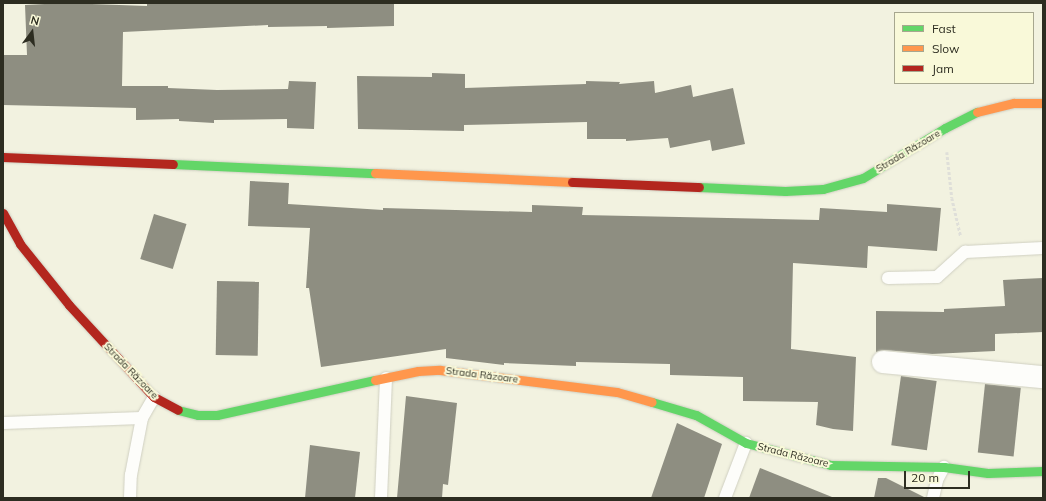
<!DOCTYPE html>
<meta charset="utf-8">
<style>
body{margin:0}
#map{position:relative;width:1046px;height:501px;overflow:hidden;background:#f2f2e0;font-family:Mulish,sans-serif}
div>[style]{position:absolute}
.building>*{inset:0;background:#8e8e81;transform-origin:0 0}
.path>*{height:2.5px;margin-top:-1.25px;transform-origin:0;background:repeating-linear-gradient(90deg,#dfdfd9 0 3px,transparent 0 5px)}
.roads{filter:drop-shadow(0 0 1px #cfcfc1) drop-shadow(0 0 1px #cfcfc1)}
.lane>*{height:12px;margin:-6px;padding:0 6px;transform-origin:6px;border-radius:6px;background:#fdfdfa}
.street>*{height:22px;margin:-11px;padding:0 11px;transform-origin:11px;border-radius:11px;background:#fdfdfa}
.fast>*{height:9px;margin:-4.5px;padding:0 4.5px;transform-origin:4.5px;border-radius:4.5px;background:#63d668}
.slow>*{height:9px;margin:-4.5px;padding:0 4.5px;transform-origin:4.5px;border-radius:4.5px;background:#ff974d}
.jam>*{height:9px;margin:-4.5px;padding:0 4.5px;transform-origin:4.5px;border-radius:4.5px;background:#b3261e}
span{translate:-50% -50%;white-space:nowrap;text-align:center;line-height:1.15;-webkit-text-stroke:4px #f9f9d9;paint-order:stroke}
.street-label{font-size:10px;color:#2d2d21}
.frame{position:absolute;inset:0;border:4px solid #2d2d21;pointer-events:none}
.legend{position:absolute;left:894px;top:12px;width:140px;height:72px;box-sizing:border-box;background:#f9f9d9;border:1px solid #a7a78f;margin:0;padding:5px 7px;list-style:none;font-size:12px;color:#2d2d21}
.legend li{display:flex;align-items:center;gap:8px;height:20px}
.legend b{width:20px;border:1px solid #a7a78f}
.north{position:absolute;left:12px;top:12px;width:40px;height:40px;-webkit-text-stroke:3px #f9f9d9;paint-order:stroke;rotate:15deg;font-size:11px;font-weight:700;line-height:16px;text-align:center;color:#2d2d21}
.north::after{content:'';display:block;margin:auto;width:14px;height:18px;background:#2d2d21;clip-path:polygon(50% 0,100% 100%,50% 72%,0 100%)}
.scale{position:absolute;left:904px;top:471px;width:66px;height:18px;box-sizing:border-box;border:2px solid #2d2d21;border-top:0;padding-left:5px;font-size:12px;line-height:14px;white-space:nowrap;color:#2d2d21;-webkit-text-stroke:3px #f9f9d9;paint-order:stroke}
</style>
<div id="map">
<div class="building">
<div style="clip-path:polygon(64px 3px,147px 6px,147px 4px,168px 3px,394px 3px,394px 26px,327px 28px,327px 26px,268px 27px,268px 25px,123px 32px,122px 86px,168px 86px,168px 88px,217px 90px,288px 89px,289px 81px,316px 82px,314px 129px,287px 128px,287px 119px,214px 120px,214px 123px,179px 121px,179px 119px,136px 120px,136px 108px,3px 105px,3px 55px,27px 55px,25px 5px)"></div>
<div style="clip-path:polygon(432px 73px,465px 74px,465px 88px,586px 84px,586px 81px,620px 82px,619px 84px,654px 81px,655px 93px,691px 85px,693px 97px,733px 88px,745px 144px,712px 151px,710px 140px,670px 148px,668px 138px,626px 141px,626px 139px,587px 139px,587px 122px,464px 125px,464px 131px,358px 129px,357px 76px,432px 77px)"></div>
<div style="clip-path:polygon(250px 181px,289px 183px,288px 204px,383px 210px,383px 208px,532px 212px,532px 205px,583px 207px,582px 215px,819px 220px,820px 208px,887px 212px,887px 204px,941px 208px,937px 251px,868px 246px,867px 268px,793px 263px,791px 349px,856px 357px,853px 431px,833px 429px,816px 425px,818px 402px,743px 401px,743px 377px,670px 375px,670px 364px,576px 362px,576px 366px,504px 363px,504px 365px,446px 358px,446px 349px,321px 367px,309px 288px,306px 288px,310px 228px,248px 226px)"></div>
<div style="left:154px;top:214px;width:34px;height:47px;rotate:17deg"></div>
<div style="clip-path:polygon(1043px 278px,1043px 332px,995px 334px,995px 351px,932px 354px,884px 350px,876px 352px,876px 311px,944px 312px,944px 309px,1005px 306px,1003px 280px)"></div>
<div style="left:217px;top:281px;width:42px;height:74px;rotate:1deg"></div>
<div style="left:901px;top:376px;width:36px;height:70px;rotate:8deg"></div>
<div style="left:985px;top:384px;width:36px;height:69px;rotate:6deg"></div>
<div style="clip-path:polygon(406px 396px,457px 403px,448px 485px,443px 484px,442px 498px,397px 498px)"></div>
<div style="clip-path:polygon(677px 423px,722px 444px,704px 498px,651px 498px)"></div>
<div style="clip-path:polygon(310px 445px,360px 452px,355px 498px,305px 498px)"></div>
<div style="clip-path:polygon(760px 468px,832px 497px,832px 498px,749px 498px)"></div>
<div style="clip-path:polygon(878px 478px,886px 478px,926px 498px,874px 498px)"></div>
</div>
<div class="path">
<div style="left:947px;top:152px;width:46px;rotate:83.8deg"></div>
<div style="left:952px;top:198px;width:39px;rotate:77deg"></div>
</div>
<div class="roads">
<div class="lane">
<div style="left:888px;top:278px;width:49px;rotate:-1.2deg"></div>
<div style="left:937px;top:277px;width:38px;rotate:-42deg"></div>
<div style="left:965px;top:252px;width:78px;rotate:-2.9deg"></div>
<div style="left:3px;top:423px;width:139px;rotate:-2.1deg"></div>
<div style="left:130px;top:498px;width:23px;rotate:-88deg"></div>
<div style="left:131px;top:475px;width:58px;rotate:-79.1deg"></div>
<div style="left:142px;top:418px;width:24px;rotate:-60deg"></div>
<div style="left:381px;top:498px;width:120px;rotate:-87.6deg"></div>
<div style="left:725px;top:498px;width:59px;rotate:-69.1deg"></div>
<div style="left:933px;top:498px;width:18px;rotate:-77deg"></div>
<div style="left:937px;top:480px;width:15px;rotate:-62deg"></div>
</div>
<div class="street">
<div style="left:883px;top:362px;width:161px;rotate:5.4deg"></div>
</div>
<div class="fast">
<div style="left:173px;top:164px;width:202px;rotate:2.6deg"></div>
<div style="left:699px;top:187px;width:86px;rotate:2.7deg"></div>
<div style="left:785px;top:191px;width:38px;rotate:-3deg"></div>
<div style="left:823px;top:189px;width:41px;rotate:-15.4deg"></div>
<div style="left:863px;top:178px;width:96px;rotate:-31.4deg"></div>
<div style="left:945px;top:128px;width:36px;rotate:-27deg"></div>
<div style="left:652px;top:402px;width:46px;rotate:16.5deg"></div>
<div style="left:696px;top:415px;width:57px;rotate:29.2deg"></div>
<div style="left:746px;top:443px;width:88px;rotate:14.5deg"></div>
<div style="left:831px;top:465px;width:113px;rotate:1deg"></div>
<div style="left:944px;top:467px;width:44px;rotate:7.8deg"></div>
<div style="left:988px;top:473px;width:55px;rotate:-2.1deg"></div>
<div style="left:178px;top:410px;width:21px;rotate:14deg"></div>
<div style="left:198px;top:415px;width:19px"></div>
<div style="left:217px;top:415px;width:162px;rotate:-12.5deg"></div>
</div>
<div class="slow">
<div style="left:977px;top:112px;width:38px;rotate:-14deg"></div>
<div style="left:1014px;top:103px;width:29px"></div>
<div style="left:375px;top:173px;width:197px;rotate:2.6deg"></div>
<div style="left:375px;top:380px;width:44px;rotate:-11.8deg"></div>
<div style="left:418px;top:371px;width:22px;rotate:-3deg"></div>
<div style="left:440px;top:370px;width:178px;rotate:7.1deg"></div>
<div style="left:617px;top:392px;width:36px;rotate:16deg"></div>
</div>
<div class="jam">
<div style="left:3px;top:157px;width:170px;rotate:2.4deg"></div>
<div style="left:572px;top:182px;width:127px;rotate:2.3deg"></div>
<div style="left:3px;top:213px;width:35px;rotate:61deg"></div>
<div style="left:20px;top:244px;width:78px;rotate:51.2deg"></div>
<div style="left:69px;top:305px;width:125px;rotate:47.3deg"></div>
<div style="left:154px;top:397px;width:27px;rotate:28deg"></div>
</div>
</div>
<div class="street-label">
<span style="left:908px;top:151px;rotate:-31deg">Strada Răzoare</span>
<span style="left:131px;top:371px;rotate:46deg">Strada Răzoare</span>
<span style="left:482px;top:375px;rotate:7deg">Strada Răzoare</span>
<span style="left:793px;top:455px;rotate:14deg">Strada Răzoare</span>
</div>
<div class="frame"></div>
<ul class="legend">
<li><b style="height:5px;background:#63d668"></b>Fast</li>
<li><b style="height:5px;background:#ff974d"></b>Slow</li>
<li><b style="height:5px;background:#b3261e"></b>Jam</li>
</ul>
<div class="north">N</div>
<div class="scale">20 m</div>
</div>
